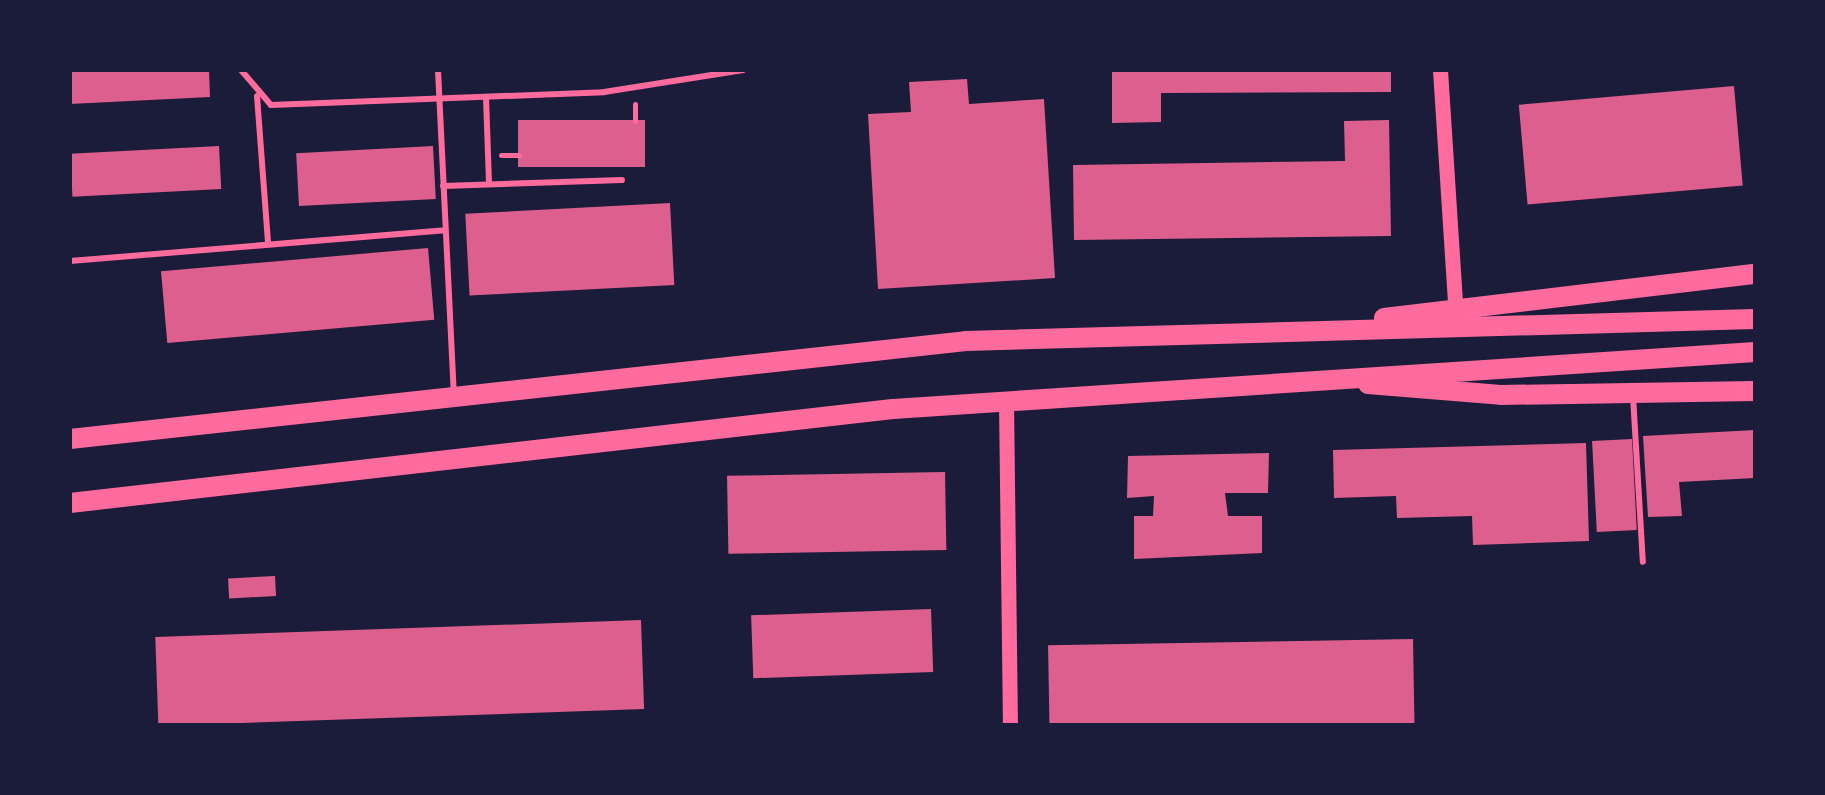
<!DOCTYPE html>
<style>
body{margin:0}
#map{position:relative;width:1825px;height:795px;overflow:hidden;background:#1b1b3a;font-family:"Archivo Narrow",sans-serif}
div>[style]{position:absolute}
.building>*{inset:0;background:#dd5f8e;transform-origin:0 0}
.path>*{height:5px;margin:-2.5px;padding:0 2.5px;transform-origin:2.5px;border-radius:2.5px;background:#ff6b9d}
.service>*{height:6px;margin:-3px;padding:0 3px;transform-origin:3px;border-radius:3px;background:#ff6b9d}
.tertiary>*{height:15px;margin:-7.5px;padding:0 7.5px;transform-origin:7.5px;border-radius:7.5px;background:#ff6b9d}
.primary>*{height:20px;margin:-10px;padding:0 10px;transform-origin:10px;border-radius:10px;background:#ff6b9d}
span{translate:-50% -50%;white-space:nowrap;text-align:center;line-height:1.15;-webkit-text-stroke:8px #1b1b3a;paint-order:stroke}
.frame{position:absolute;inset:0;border:72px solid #1b1b3a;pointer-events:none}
</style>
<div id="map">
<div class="building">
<div style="clip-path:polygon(70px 70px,209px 70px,210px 97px,70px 104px)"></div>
<div style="clip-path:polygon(1112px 70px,1391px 70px,1391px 92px,1161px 93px,1161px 122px,1112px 123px)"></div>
<div style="clip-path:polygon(967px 79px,969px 104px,1044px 99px,1055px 278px,878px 289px,868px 114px,911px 112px,909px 82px)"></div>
<div style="left:1734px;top:86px;width:100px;height:216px;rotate:85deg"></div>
<div style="left:645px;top:120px;width:47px;height:127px;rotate:90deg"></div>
<div style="clip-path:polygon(1389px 120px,1391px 236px,1074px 240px,1073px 165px,1345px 161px,1344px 121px)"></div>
<div style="left:219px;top:146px;width:43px;height:149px;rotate:87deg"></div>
<div style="left:433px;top:146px;width:53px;height:137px;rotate:87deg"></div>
<div style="left:670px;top:203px;width:82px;height:205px;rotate:87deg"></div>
<div style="left:428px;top:248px;width:72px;height:268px;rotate:85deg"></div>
<div style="clip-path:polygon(1755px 430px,1755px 478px,1679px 482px,1682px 516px,1648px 517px,1643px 436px)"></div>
<div style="left:1632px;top:439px;width:91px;height:40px;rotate:87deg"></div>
<div style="clip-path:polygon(1586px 443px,1589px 541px,1473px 545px,1472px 516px,1397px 518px,1396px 496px,1334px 498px,1333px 450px)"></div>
<div style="clip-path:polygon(1269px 453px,1268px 493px,1225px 493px,1228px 516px,1262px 516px,1262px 553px,1134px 559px,1134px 516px,1153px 516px,1154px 496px,1127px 498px,1128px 456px)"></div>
<div style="left:945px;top:472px;width:78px;height:218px;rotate:89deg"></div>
<div style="left:275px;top:576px;width:20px;height:47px;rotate:87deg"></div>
<div style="left:931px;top:609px;width:63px;height:180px;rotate:88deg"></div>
<div style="left:641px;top:620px;width:89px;height:486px;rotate:88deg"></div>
<div style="left:1413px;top:639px;width:86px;height:365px;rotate:89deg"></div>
</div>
<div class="path">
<div style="left:635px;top:104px;width:17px;rotate:90deg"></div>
<div style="left:501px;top:155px;width:18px"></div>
</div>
<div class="service">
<div style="left:241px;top:70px;width:46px;rotate:49.4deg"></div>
<div style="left:271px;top:105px;width:333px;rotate:-2.2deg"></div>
<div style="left:604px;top:92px;width:141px;rotate:-9deg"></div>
<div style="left:438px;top:70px;width:324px;rotate:87.2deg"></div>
<div style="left:257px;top:96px;width:148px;rotate:85.7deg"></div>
<div style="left:486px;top:97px;width:87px;rotate:88deg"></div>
<div style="left:443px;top:186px;width:179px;rotate:-1.9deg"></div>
<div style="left:70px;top:261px;width:376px;rotate:-4.7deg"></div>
<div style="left:1633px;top:396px;width:166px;rotate:86.6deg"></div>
</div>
<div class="tertiary">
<div style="left:1440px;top:70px;width:235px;rotate:86.3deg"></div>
<div style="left:1006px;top:401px;width:324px;rotate:89.3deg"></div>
</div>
<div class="primary">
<div style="left:1384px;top:318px;width:374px;rotate:-6.8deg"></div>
<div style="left:1368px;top:384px;width:133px;rotate:4.7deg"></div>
<div style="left:1501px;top:395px;width:254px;rotate:-0.9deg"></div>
<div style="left:70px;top:439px;width:901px;rotate:-6.24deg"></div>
<div style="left:966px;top:341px;width:789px;rotate:-1.6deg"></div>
<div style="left:70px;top:503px;width:828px;rotate:-6.52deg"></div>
<div style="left:893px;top:409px;width:864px;rotate:-3.78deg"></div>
</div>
<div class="frame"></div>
</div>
